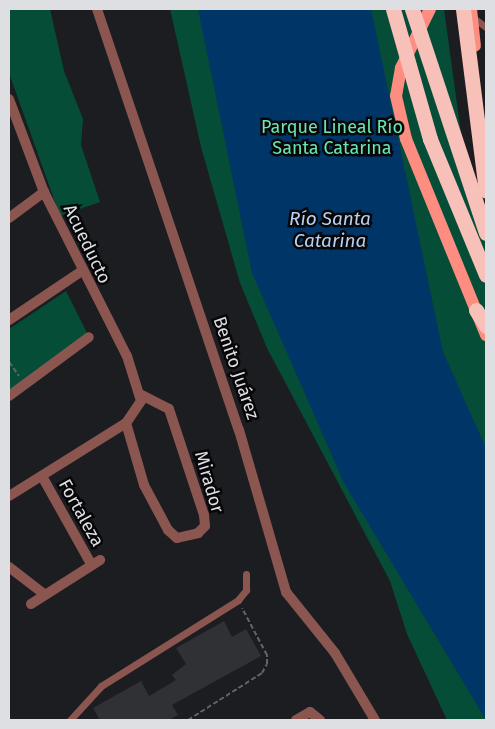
<!DOCTYPE html>
<meta charset="utf-8">
<style>
body{margin:0}
#map{position:relative;width:495px;height:729px;overflow:hidden;background:#1c1d21;font-family:"Fira Sans",sans-serif}
div>[style]{position:absolute}
.green>*{inset:0;background:#054d36}
.water>*{inset:0;background:#003568}
.building>*{inset:0;background:#2f3135}
.path>*{height:2px;margin-top:-1px;transform-origin:0;background:repeating-linear-gradient(90deg,#636468 0 5px,transparent 0 7.5px)}
.service>*{height:7px;margin:-3.5px;padding:0 3.5px;transform-origin:3.5px;border-radius:3.5px;background:#8c5650}
.minor>*{height:10px;margin:-5px;padding:0 5px;transform-origin:5px;border-radius:5px;background:#8c5650}
.primary>*{height:12px;margin:-6px;padding:0 6px;transform-origin:6px;border-radius:6px;background:#fd8c81}
.motorway>*{height:15px;margin:-7.5px;padding:0 7.5px;transform-origin:7.5px;border-radius:7.5px;background:#f7c0b9}
.motorway-bridge>*{height:15px;margin:-7.5px;padding:0 7.5px;transform-origin:7.5px;border-radius:7.5px;background:#f7c0b9}
span{translate:-50% -50%;white-space:nowrap;text-align:center;line-height:1.15;-webkit-text-stroke:5px #070709;paint-order:stroke}
.park-label{font-size:18px;color:#69e6b4}
.street-label{font-size:18px;color:#dedfe2}
.water-label{font-size:19px;color:#b6d1f1;font-style:italic}
.frame{position:absolute;inset:0;border:10px solid #dedfe2;pointer-events:none}
</style>
<div id="map">
<div class="green">
<div style="clip-path:polygon(9px 9px,50px 9px,64px 71px,83px 119px,81px 145px,100px 202px,60px 216px,9px 73px)"></div>
<div style="clip-path:polygon(170px 9px,444px 9px,466px 170px,486px 240px,486px 720px,447px 720px,407px 634px,390px 581px,267px 348px,240px 283px,201px 147px)"></div>
<div style="clip-path:polygon(66px 291px,89px 337px,9px 396px,9px 329px)"></div>
</div>
<div class="water">
<div style="clip-path:polygon(198px 9px,371px 9px,443px 352px,486px 448px,486px 720px,344px 483px,252px 273px)"></div>
</div>
<div class="building">
<div style="clip-path:polygon(224px 621px,232px 637px,246px 629px,261px 656px,172px 705px,178px 715px,169px 720px,100px 720px,93px 708px,141px 681px,149px 696px,176px 680px,172px 675px,186px 664px,176px 648px)"></div>
</div>
<div class="path">
<div style="left:9px;top:362px;width:17px;rotate:54deg"></div>
<div style="left:188px;top:720px;width:88px;rotate:-32.4deg"></div>
<div style="left:262px;top:673px;width:10px;rotate:-61deg"></div>
<div style="left:267px;top:664px;width:9px;rotate:-90deg"></div>
<div style="left:267px;top:655px;width:53px;rotate:-118deg"></div>
</div>
<div class="service">
<div style="left:472px;top:17px;width:17px;rotate:36deg"></div>
<div style="left:70px;top:720px;width:46px;rotate:-47.6deg"></div>
<div style="left:101px;top:686px;width:162px;rotate:-32.1deg"></div>
<div style="left:238px;top:600px;width:13px;rotate:-51deg"></div>
<div style="left:246px;top:590px;width:16px;rotate:-90deg"></div>
</div>
<div class="minor">
<div style="left:97px;top:9px;width:444px;rotate:71.4deg"></div>
<div style="left:239px;top:430px;width:169px;rotate:73.8deg"></div>
<div style="left:286px;top:592px;width:78px;rotate:51.2deg"></div>
<div style="left:335px;top:653px;width:78px;rotate:59.2deg"></div>
<div style="left:9px;top:99px;width:99px;rotate:69.4deg"></div>
<div style="left:44px;top:192px;width:184px;rotate:63.2deg"></div>
<div style="left:127px;top:356px;width:47px;rotate:72.7deg"></div>
<div style="left:141px;top:401px;width:27px;rotate:124deg"></div>
<div style="left:126px;top:423px;width:138px;rotate:148deg"></div>
<div style="left:9px;top:218px;width:44px;rotate:-36.6deg"></div>
<div style="left:9px;top:320px;width:88px;rotate:-33.9deg"></div>
<div style="left:9px;top:396px;width:99px;rotate:-36.4deg"></div>
<div style="left:126px;top:423px;width:65px;rotate:73.8deg"></div>
<div style="left:144px;top:485px;width:51px;rotate:61.9deg"></div>
<div style="left:168px;top:530px;width:12px;rotate:42deg"></div>
<div style="left:177px;top:538px;width:22px;rotate:-13deg"></div>
<div style="left:198px;top:533px;width:10px;rotate:-45deg"></div>
<div style="left:205px;top:526px;width:11px;rotate:-95deg"></div>
<div style="left:204px;top:515px;width:112px;rotate:-108.3deg"></div>
<div style="left:169px;top:409px;width:33px;rotate:-153deg"></div>
<div style="left:43px;top:478px;width:98px;rotate:60.8deg"></div>
<div style="left:9px;top:567px;width:44px;rotate:37.6deg"></div>
<div style="left:31px;top:604px;width:82px;rotate:-32.5deg"></div>
<div style="left:296px;top:720px;width:16px;rotate:-30deg"></div>
<div style="left:310px;top:712px;width:13px;rotate:39deg"></div>
</div>
<div class="primary">
<div style="left:430px;top:9px;width:66px;rotate:116.2deg"></div>
<div style="left:401px;top:68px;width:28px;rotate:100deg"></div>
<div style="left:396px;top:96px;width:44px;rotate:76.9deg"></div>
<div style="left:406px;top:139px;width:212px;rotate:67.8deg"></div>
<div style="left:471px;top:9px;width:37px;rotate:84deg"></div>
</div>
<div class="motorway">
<div style="left:463px;top:9px;width:183px;rotate:82.8deg"></div>
<div style="left:476px;top:310px;width:19px;rotate:58deg"></div>
</div>
<div class="motorway-bridge">
<div style="left:393px;top:9px;width:135px;rotate:74.1deg"></div>
<div style="left:430px;top:139px;width:147px;rotate:67.6deg"></div>
<div style="left:412px;top:9px;width:236px;rotate:71.7deg"></div>
</div>
<div class="park-label">
<span style="left:332px;top:138px">Parque Lineal Río<br>Santa Catarina</span>
</div>
<div class="street-label">
<span style="left:87px;top:244px;rotate:64deg">Acueducto</span>
<span style="left:236px;top:368px;rotate:71deg">Benito Juárez</span>
<span style="left:209px;top:482px;rotate:74deg">Mirador</span>
<span style="left:81px;top:513px;rotate:61deg">Fortaleza</span>
</div>
<div class="water-label">
<span style="left:330px;top:230px">Río Santa<br>Catarina</span>
</div>
<div class="frame"></div>
</div>
